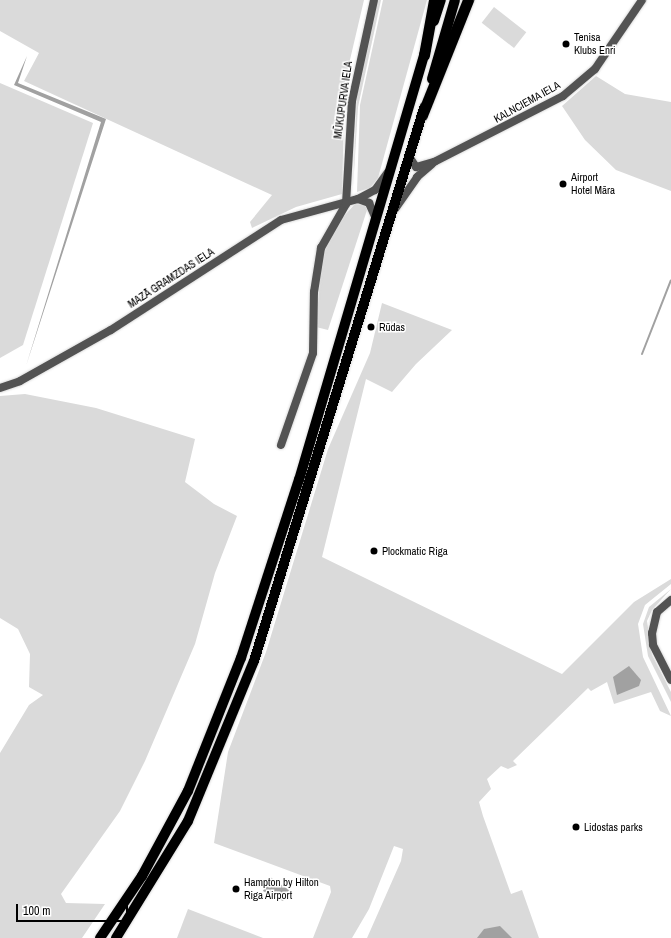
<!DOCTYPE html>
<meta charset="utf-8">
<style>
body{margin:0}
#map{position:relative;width:671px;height:938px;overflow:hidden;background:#fff;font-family:"Archivo Narrow",sans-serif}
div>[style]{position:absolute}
.green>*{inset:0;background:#dadada;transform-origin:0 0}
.water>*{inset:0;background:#a1a1a1}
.stream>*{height:2px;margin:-1px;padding:0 1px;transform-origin:1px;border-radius:1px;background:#a1a1a1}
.roads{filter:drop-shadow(0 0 1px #dbdbdb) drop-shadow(0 0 1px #dbdbdb)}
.minor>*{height:8px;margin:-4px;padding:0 4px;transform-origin:4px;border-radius:4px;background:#535353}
.tertiary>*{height:8px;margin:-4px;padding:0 4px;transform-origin:4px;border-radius:4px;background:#535353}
.primary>*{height:10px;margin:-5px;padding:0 5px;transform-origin:5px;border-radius:5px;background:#000}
.trunk>*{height:11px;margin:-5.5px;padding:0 5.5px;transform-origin:5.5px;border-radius:5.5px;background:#000}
.dots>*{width:11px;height:11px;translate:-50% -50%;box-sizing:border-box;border:2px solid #fff;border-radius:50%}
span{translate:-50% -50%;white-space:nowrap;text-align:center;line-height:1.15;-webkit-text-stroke:3px #fff;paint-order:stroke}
.poi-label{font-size:11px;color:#000}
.left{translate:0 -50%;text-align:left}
.street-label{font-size:11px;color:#000}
.scale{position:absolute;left:16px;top:904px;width:112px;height:18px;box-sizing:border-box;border:2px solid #000;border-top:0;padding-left:5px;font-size:12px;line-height:14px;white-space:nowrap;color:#000;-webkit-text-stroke:3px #fff;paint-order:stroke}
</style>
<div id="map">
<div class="green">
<div style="clip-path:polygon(0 0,364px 0,338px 111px,344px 115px,342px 194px,296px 207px,252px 228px,250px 222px,272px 195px,24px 81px,39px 53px,0 31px)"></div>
<div style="clip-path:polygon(377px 0,381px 0,358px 107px,353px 188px,357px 92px)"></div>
<div style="clip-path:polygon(383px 0,427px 0,378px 178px,370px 188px,357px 192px,360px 105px)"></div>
<div style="left:494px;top:7px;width:41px;height:20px;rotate:38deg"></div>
<div style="clip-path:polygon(596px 76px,625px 94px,671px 102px,671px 191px,616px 170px,585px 140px,562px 106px)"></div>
<div style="clip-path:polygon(0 83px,93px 123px,23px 345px,0 358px)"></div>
<div style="clip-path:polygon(355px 204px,365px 205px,367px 210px,328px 330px,316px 327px,322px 256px,333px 228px)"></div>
<div style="clip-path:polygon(382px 303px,452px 330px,416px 364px,392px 392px,366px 379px,322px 557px,562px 674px,634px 602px,671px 579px,671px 584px,645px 605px,638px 624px,643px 657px,671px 716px,660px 711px,651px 692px,614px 704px,607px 682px,591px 691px,588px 688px,513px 761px,517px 765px,508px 769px,501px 766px,487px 779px,491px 789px,479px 802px,483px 816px,511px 894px,522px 890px,539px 938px,367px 938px,401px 861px,403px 849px,394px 846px,369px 909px,352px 938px,313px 938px,331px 892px,330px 886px,214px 843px,228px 752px,266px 652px,328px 449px,370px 353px)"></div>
<div style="clip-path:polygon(25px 394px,96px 408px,195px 439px,185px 482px,214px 504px,237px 516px,215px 573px,195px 644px,145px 761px,120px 811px,61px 894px,66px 903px,105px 904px,82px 938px,0 938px,0 753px,29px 705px,43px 695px,29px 687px,30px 654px,18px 629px,0 618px,0 396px)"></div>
<div style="clip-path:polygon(671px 589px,652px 610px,647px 621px,652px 655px,671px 692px,671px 702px,648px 656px,643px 624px,649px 607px)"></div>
<div style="clip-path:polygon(188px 909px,263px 938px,177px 938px)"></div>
</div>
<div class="water">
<div style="clip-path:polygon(27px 56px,18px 83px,106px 119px,26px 366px,101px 122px,14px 85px)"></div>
<div style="clip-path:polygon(629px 666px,641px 680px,639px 686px,617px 695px,613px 677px)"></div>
<div style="clip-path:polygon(270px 877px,289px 890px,283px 901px,263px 891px)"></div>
<div style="clip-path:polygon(500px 926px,512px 938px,477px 938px,484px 929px)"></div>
</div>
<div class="stream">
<div style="left:642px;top:354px;width:79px;rotate:-68.6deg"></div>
</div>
<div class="roads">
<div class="minor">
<div style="left:410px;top:158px;width:11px;rotate:56deg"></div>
<div style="left:416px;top:167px;width:19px;rotate:-16deg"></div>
<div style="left:434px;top:162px;width:145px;rotate:-27.1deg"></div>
<div style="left:563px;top:96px;width:42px;rotate:-40.2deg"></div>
<div style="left:595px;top:69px;width:83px;rotate:-55.7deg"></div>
<div style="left:358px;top:199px;width:12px;rotate:20deg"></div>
<div style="left:369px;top:203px;width:17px;rotate:66deg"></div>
<div style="left:395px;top:209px;width:39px;rotate:-55deg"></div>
<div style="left:417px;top:177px;width:20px;rotate:-41deg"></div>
<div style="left:0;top:388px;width:21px;rotate:-19deg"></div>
<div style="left:20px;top:381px;width:104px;rotate:-29.3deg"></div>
<div style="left:111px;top:330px;width:202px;rotate:-32.9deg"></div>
<div style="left:281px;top:220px;width:80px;rotate:-15.3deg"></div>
<div style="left:358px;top:199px;width:19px;rotate:-28deg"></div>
<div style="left:375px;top:190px;width:22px;rotate:-54deg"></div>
<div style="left:281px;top:445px;width:97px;rotate:-70.8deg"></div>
<div style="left:313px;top:353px;width:61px;rotate:-89.1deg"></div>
<div style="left:314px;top:292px;width:45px;rotate:-81deg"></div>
<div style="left:321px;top:248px;width:51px;rotate:-60.4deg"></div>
<div style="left:346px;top:204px;width:103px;rotate:-86.7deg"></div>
<div style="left:352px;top:101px;width:103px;rotate:-77.7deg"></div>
</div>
<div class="tertiary">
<div style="left:671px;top:600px;width:18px;rotate:139deg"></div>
<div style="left:657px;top:612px;width:22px;rotate:103deg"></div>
<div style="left:652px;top:633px;width:12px;rotate:85deg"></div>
<div style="left:653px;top:645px;width:39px;rotate:63deg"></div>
</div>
<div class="primary">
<div style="left:434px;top:21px;width:22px;rotate:-72deg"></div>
<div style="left:432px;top:79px;width:82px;rotate:-73.8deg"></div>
<div style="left:100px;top:938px;width:75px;rotate:-55.9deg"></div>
<div style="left:142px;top:876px;width:97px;rotate:-61.6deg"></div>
<div style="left:188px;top:791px;width:143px;rotate:-68.3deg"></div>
<div style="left:241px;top:658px;width:187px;rotate:-72deg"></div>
<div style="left:299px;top:480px;width:450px;rotate:-73.6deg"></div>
<div style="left:116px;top:938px;width:137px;rotate:-58.4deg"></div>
<div style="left:188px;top:821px;width:173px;rotate:-67.6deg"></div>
<div style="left:254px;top:661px;width:579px;rotate:-72.91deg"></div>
</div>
<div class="trunk">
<div style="left:424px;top:55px;width:56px;rotate:-79.7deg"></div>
<div style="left:422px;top:115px;width:124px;rotate:-68.2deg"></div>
</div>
</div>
<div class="dots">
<div style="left:566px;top:44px;background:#000"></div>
<div style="left:563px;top:184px;background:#000"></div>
<div style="left:371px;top:327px;background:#000"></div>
<div style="left:374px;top:551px;background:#000"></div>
<div style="left:576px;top:827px;background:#000"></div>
<div style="left:236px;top:889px;background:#000"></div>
</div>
<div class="poi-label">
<span class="left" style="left:574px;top:44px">Tenisa<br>Klubs Enri</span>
<span class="left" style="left:571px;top:184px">Airport<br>Hotel Māra</span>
<span class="left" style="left:379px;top:327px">Rūdas</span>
<span class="left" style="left:382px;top:551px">Plockmatic Riga</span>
<span class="left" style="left:584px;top:827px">Lidostas parks</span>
<span class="left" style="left:244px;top:889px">Hampton by Hilton<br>Riga Airport</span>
</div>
<div class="street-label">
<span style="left:343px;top:100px;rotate:-82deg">MŪKUPURVA IELA</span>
<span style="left:527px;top:102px;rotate:-29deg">KALNCIEMA IELA</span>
<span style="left:171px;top:278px;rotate:-33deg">MAZĀ GRAMZDAS IELA</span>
</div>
<div class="scale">100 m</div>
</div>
